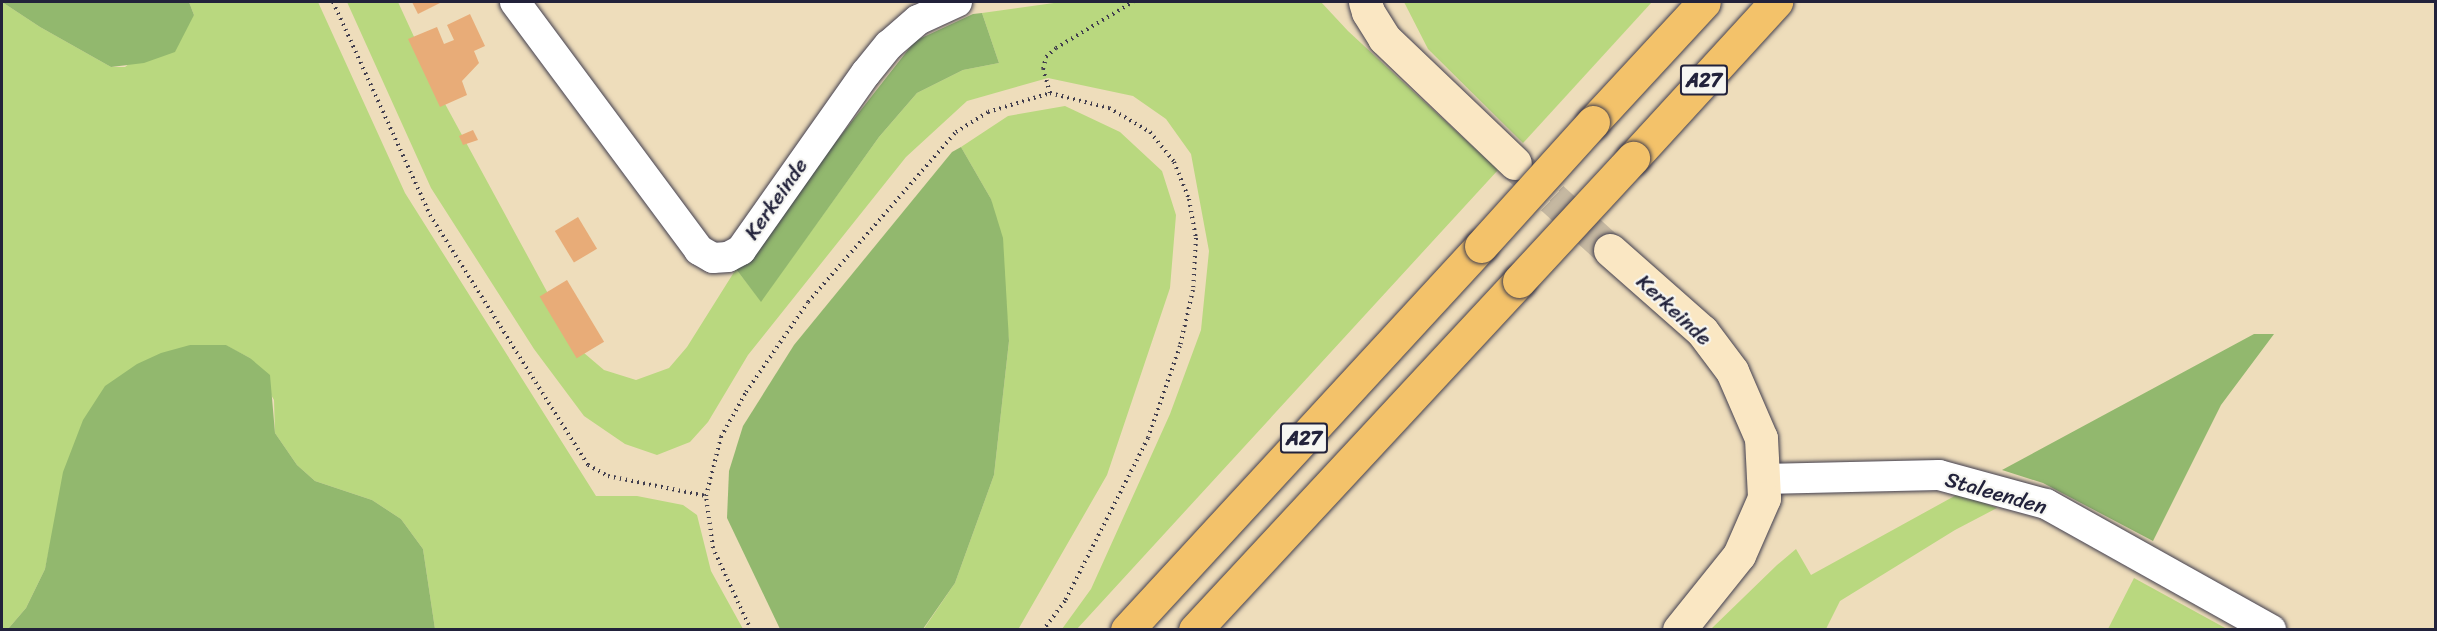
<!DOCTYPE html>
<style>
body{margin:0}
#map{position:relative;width:2437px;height:631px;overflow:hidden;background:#edb;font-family:Sriracha,sans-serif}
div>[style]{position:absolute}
.green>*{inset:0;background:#b9d87f}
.forest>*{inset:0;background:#92b86e}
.building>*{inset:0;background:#e8ac78;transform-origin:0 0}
.secondary-tunnel>*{height:33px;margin-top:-16.5px;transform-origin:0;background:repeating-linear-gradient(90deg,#c5b8a1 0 33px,transparent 0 49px)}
.path>*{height:4px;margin-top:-2px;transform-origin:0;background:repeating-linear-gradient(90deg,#413e4e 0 1.5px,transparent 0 6px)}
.roads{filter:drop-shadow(0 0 2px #413e4e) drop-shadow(0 0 2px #413e4e)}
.street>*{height:30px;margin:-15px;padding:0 15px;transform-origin:15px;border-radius:15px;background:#fff}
.secondary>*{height:33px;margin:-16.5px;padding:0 16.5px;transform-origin:16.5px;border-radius:16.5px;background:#fae7c3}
.highway>*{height:33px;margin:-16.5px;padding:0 16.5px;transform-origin:16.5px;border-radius:16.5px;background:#f3c26a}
.bridges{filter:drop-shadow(0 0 2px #413e4e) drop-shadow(0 0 2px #413e4e)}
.highway-bridge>*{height:33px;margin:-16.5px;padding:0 16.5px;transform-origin:16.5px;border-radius:16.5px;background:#f3c26a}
span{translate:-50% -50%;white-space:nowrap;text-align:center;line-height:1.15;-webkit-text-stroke:4.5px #f6f6f2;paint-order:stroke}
.shield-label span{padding:2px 4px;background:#f6f6f2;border:2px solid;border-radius:4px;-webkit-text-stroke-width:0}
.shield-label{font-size:20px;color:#22223b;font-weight:700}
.street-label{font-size:21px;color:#22223b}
.frame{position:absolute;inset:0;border:3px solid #22223b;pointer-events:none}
</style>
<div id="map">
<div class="green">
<div style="clip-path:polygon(2px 2px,40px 27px,111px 67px,125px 67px,194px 15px,189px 2px,318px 2px,405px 193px,596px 496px,637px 496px,683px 505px,697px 515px,711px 571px,743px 629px,435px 629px,423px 549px,401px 519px,372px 500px,315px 481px,297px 465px,275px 433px,274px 400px,250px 358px,225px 345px,190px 345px,55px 522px,45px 569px,26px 608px,8px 629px,2px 629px)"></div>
<div style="clip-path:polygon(347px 2px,398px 2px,444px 102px,577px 347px,604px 370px,636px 380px,669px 368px,687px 347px,736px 269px,761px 301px,879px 137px,917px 93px,963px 70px,999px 63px,982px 13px,1061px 2px,1321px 2px,1348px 31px,1498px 170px,1077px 629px,1062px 629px,1091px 589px,1170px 414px,1201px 330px,1209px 251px,1191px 154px,1166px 119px,1133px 96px,1048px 78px,967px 101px,906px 157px,748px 355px,708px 422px,690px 442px,657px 455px,625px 444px,584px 416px,534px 349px,431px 188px)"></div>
<div style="clip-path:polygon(1404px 2px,1652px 2px,1523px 143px,1428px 49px)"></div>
<div style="clip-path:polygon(1065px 106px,1120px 132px,1162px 171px,1176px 215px,1170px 288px,1107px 475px,1019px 628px,923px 630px,955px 583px,994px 475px,1009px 341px,991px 199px,961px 147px,1008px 116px)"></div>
<div style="clip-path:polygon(1960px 493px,1997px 508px,1955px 530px,1840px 601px,1826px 629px,1710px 630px,1777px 565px,1796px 549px,1811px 575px)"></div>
<div style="clip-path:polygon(2134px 578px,2227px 629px,2108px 629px)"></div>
</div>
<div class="forest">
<div style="clip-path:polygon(2px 2px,189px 2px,194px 15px,175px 52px,144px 63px,111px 67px,40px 27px)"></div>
<div style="clip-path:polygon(982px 13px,999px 63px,963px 70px,917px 93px,879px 137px,761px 302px,736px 269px,915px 41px,973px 14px)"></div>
<div style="clip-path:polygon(961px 147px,991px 199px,1003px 238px,1009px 341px,994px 475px,955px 583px,923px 629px,780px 629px,727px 518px,729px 471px,743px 426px,794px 345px,952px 152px)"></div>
<div style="clip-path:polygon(2254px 334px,2274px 334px,2221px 405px,2153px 541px,2043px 483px,2002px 470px)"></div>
<div style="clip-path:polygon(190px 345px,226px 345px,250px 358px,270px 375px,275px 433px,297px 465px,315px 481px,372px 500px,401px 519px,423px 549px,435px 629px,8px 629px,26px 608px,45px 569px,63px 472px,83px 420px,105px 386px,137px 364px,161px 353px)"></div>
</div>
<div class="building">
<div style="clip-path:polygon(412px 2px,442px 2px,418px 14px)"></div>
<div style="clip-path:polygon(470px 14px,485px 46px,474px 51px,479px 63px,462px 81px,467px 95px,440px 107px,408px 39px,437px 27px,444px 44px,454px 40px,447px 25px)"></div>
<div style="clip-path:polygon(473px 130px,478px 140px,463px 145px,459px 136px)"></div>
<div style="left:578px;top:217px;width:37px;height:27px;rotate:59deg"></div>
<div style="left:567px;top:280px;width:72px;height:32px;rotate:59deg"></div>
</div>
<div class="secondary-tunnel">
<div style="left:1516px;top:165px;width:127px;rotate:42.1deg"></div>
</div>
<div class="path">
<div style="left:333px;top:2px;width:234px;rotate:65.5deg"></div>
<div style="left:430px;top:215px;width:296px;rotate:57.7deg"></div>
<div style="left:588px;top:465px;width:23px;rotate:29deg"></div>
<div style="left:608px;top:476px;width:100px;rotate:11.5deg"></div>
<div style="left:1050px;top:93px;width:25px;rotate:-106deg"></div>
<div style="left:1043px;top:69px;width:12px;rotate:-76deg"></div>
<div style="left:1046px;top:57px;width:13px;rotate:-42deg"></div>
<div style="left:1056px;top:48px;width:90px;rotate:-30.9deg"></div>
<div style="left:751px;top:630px;width:90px;rotate:-114.9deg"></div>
<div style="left:713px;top:548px;width:52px;rotate:-97.7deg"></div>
<div style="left:706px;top:496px;width:61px;rotate:-75.7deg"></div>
<div style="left:721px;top:437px;width:51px;rotate:-60.9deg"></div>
<div style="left:746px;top:392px;width:109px;rotate:-55.4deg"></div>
<div style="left:808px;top:302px;width:225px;rotate:-49deg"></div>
<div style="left:956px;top:132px;width:38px;rotate:-32deg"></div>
<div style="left:988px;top:112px;width:65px;rotate:-17deg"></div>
<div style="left:1050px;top:93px;width:61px;rotate:14.3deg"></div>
<div style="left:1109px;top:108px;width:48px;rotate:30.3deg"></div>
<div style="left:1150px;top:132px;width:38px;rotate:51deg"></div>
<div style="left:1174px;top:162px;width:40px;rotate:68deg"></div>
<div style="left:1189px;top:199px;width:40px;rotate:80deg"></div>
<div style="left:1196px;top:238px;width:52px;rotate:93.3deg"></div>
<div style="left:1193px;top:290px;width:57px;rotate:103.1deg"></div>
<div style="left:1180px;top:346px;width:97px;rotate:109.2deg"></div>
<div style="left:1148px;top:438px;width:183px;rotate:117deg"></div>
<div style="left:1065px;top:601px;width:36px;rotate:127deg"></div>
</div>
<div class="roads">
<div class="street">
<div style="left:515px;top:2px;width:309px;rotate:53.4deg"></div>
<div style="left:699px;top:250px;width:16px;rotate:30deg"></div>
<div style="left:713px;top:258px;width:15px;rotate:-4deg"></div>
<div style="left:728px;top:257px;width:15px;rotate:-28deg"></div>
<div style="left:741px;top:250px;width:217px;rotate:-54.8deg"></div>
<div style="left:866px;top:73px;width:36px;rotate:-51deg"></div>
<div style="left:889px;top:45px;width:38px;rotate:-41deg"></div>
<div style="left:918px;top:20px;width:43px;rotate:-24.8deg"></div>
<div style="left:1763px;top:479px;width:176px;rotate:-1.3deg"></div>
<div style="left:1939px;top:475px;width:111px;rotate:15.2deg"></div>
<div style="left:2046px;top:504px;width:258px;rotate:29.2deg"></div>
</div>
<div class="secondary">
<div style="left:1365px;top:2px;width:10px;rotate:73deg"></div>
<div style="left:1368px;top:12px;width:31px;rotate:58deg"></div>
<div style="left:1384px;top:38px;width:181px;rotate:43.7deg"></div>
<div style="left:1610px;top:250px;width:123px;rotate:41.4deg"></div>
<div style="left:1702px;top:331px;width:50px;rotate:53.1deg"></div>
<div style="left:1732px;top:371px;width:73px;rotate:66.6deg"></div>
<div style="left:1761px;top:438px;width:60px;rotate:87.1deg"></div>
<div style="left:1764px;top:498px;width:62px;rotate:113.7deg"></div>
<div style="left:1739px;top:555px;width:96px;rotate:128.7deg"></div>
</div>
<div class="highway">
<div style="left:1593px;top:122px;width:163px;rotate:-47.2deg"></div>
<div style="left:1633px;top:158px;width:212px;rotate:-47.5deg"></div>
<div style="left:1127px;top:630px;width:522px;rotate:-47.33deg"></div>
<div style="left:1195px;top:630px;width:476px;rotate:-47.1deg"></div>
</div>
</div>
<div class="bridges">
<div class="highway-bridge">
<div style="left:1481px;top:246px;width:167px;rotate:-47.9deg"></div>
<div style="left:1519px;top:281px;width:168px;rotate:-47.2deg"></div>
</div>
</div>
<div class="shield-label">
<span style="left:1704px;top:80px">A27</span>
<span style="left:1304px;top:438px">A27</span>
</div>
<div class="street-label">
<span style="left:776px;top:199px;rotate:-55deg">Kerkeinde</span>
<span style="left:1674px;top:310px;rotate:43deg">Kerkeinde</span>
<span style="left:1996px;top:493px;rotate:16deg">Staleenden</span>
</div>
<div class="frame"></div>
</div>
